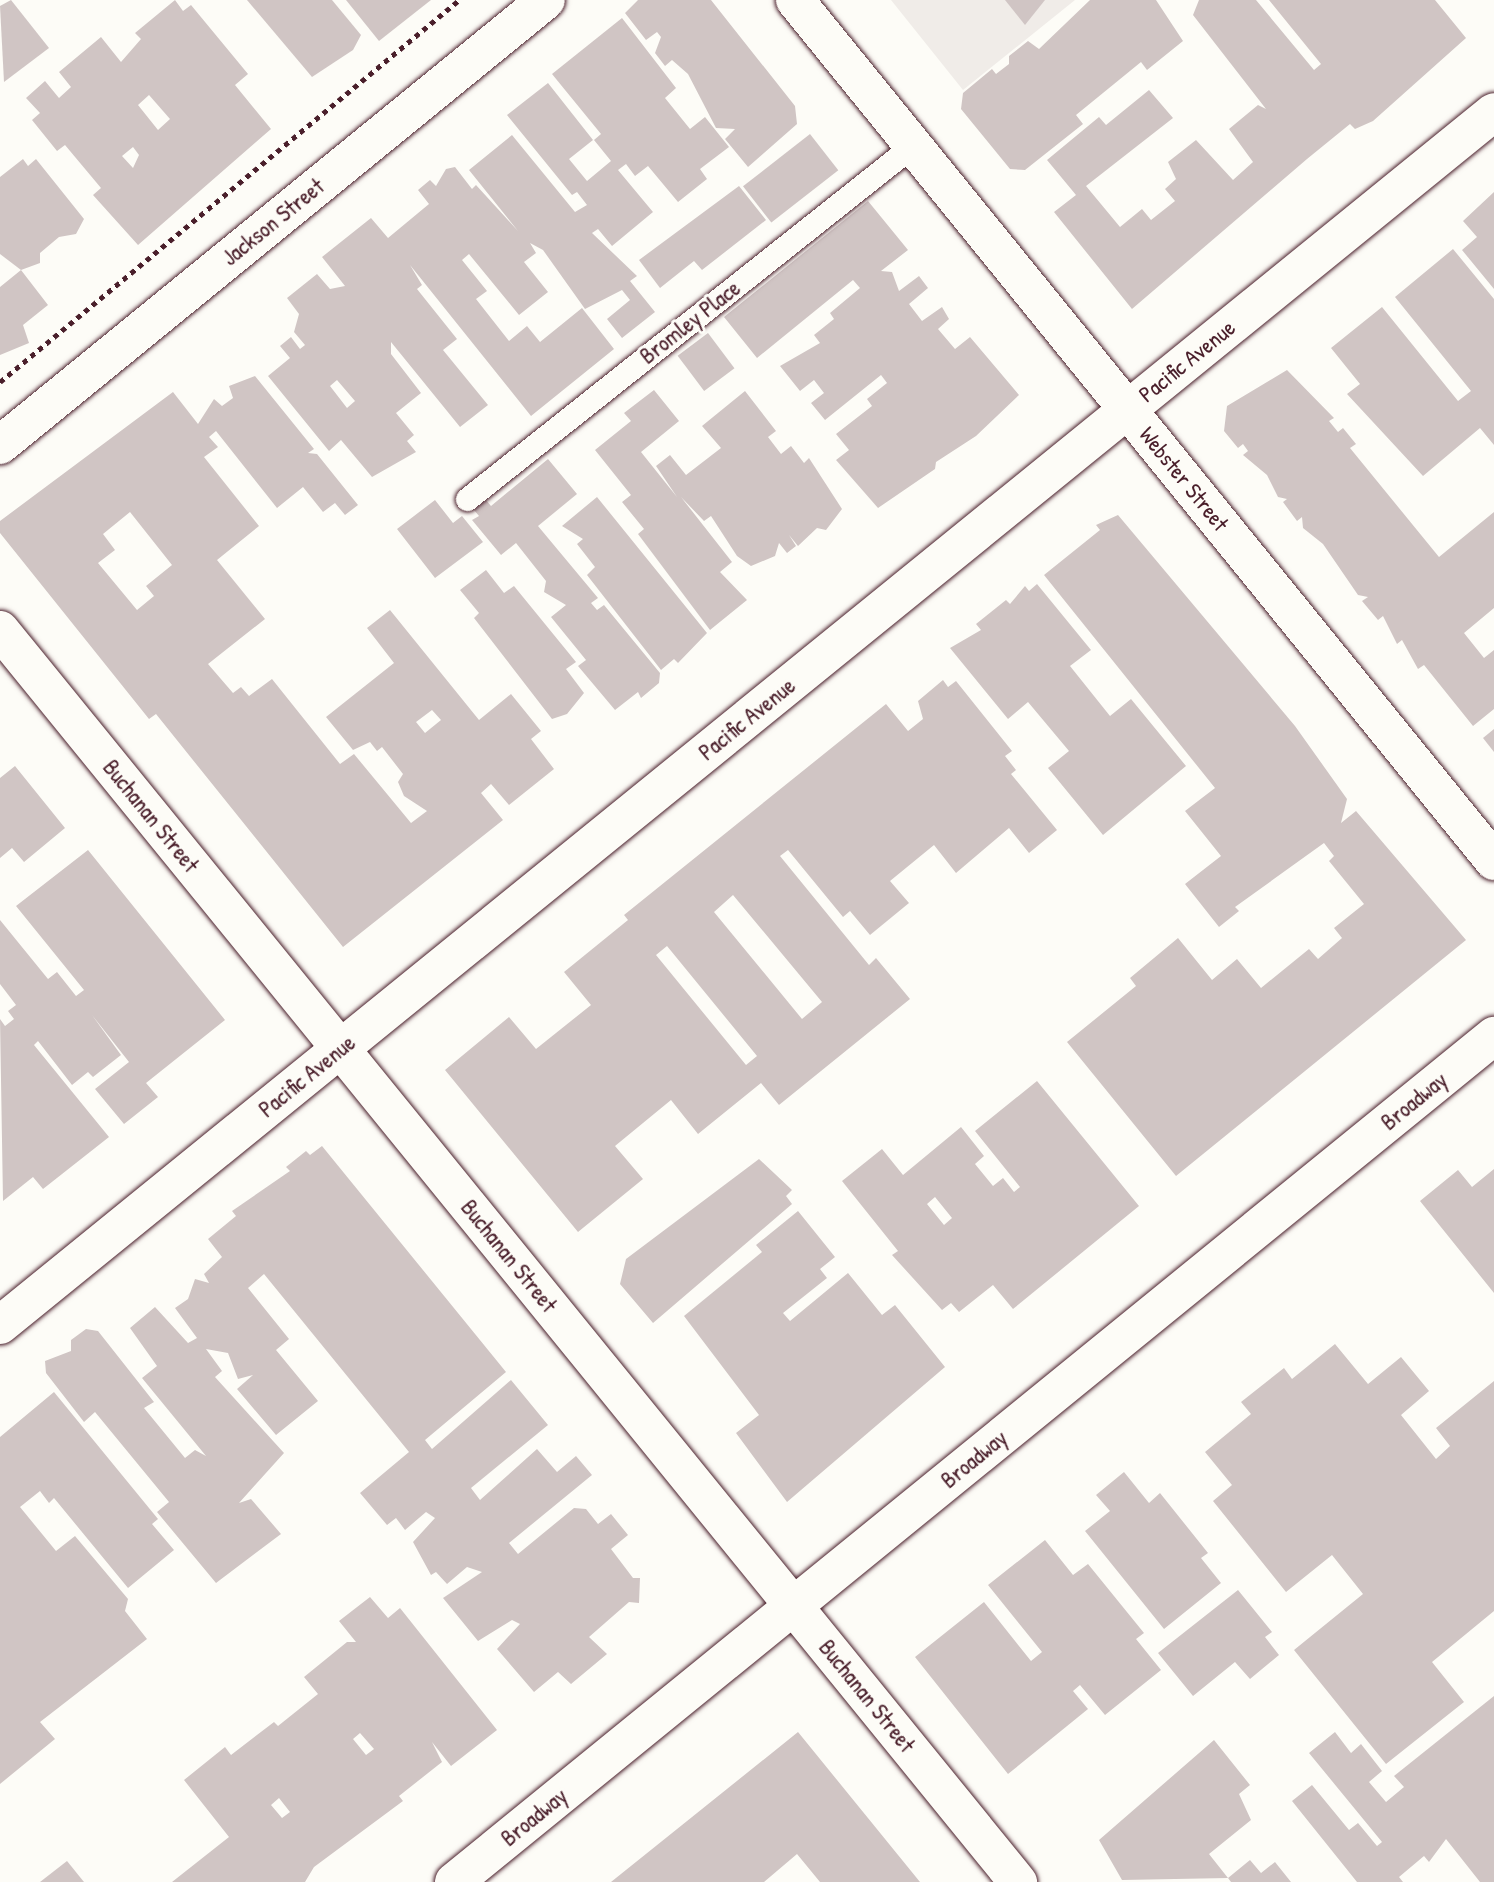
<!DOCTYPE html>
<style>
body{margin:0}
#map{position:relative;width:1494px;height:1882px;overflow:hidden;background:#fdfcf7;font-family:"Patrick Hand",sans-serif}
div>[style]{position:absolute}
.built>*{inset:0;background:#f0ece8}
.building>*{inset:0;background:#d0c5c4;transform-origin:0 0}
.path>*{height:4.5px;margin-top:-2.25px;transform-origin:0;background:repeating-linear-gradient(90deg,#4a1f2b 0 5px,transparent 0 10px)}
.roads{filter:drop-shadow(0 0 2px #4a1f2b) drop-shadow(0 0 2px #4a1f2b)}
.service>*{height:23px;margin:-11.5px;padding:0 11.5px;transform-origin:11.5px;border-radius:11.5px;background:#fdfcf7}
.minor>*{height:38px;margin:-19px;padding:0 19px;transform-origin:19px;border-radius:19px;background:#fdfcf7}
.tertiary>*{height:38px;margin:-19px;padding:0 19px;transform-origin:19px;border-radius:19px;background:#fdfcf7}
span{translate:-50% -50%;white-space:nowrap;text-align:center;line-height:1.15;-webkit-text-stroke:6px #fdfcf7;paint-order:stroke}
.street-label{font-size:23px;color:#4a1f2b}
</style>
<div id="map">
<div class="built">
<div style="clip-path:polygon(891px 0,1075px 0,963px 90px)"></div>
</div>
<div class="building">
<div style="clip-path:polygon(11px 0,49px 48px,4px 82px,0 6px)"></div>
<div style="clip-path:polygon(evenodd,175px 0,183px 11px,191px 5px,248px 74px,235px 85px,271px 129px,138px 245px,93px 195px,101px 188px,65px 145px,57px 151px,32px 120px,40px 113px,26px 98px,45px 81px,59px 98px,71px 87px,59px 72px,101px 37px,121px 62px,141px 39px,135px 33px,175px 0,149px 95px,170px 119px,158px 130px,138px 105px,149px 95px,175px 0,133px 147px,139px 155px,133px 168px,122px 156px,133px 147px)"></div>
<div style="clip-path:polygon(247px 0,332px 0,361px 35px,353px 50px,312px 77px)"></div>
<div style="clip-path:polygon(346px 0,431px 0,379px 41px)"></div>
<div style="clip-path:polygon(638px 0,711px 0,795px 106px,797px 124px,748px 167px,725px 139px,735px 129px,716px 128px,688px 74px,672px 60px,665px 66px,655px 53px,661px 37px,657px 32px,646px 40px,625px 13px)"></div>
<div style="clip-path:polygon(1005px 0,1045px 0,1025px 25px)"></div>
<div style="clip-path:polygon(1090px 0,1156px 0,1183px 41px,1147px 70px,1141px 62px,1076px 115px,1083px 124px,1025px 170px,1010px 169px,961px 109px,963px 93px,992px 69px,996px 74px,1009px 64px,1009px 56px,1028px 41px,1039px 49px)"></div>
<div style="clip-path:polygon(1199px 0,1256px 0,1314px 70px,1321px 64px,1269px 0,1435px 0,1466px 38px,1373px 121px,1355px 129px,1350px 124px,1307px 159px,1132px 309px,1054px 212px,1076px 195px,1047px 160px,1099px 117px,1106px 125px,1149px 90px,1173px 118px,1086px 186px,1120px 227px,1142px 209px,1151px 220px,1175px 201px,1165px 189px,1176px 179px,1168px 162px,1196px 140px,1233px 180px,1253px 162px,1229px 129px,1258px 105px,1266px 109px,1193px 15px)"></div>
<div style="clip-path:polygon(evenodd,622px 18px,676px 88px,665px 98px,690px 129px,705px 117px,729px 147px,700px 169px,707px 179px,678px 202px,648px 166px,635px 176px,626px 164px,618px 170px,653px 212px,612px 246px,598px 229px,592px 233px,637px 276px,630px 281px,655px 312px,622px 338px,607px 319px,630px 300px,622px 290px,585px 309px,543px 250px,530px 243px,536px 253px,524px 262px,548px 292px,519px 315px,469px 254px,462px 260px,487px 291px,476px 299px,509px 341px,527px 326px,540px 342px,582px 308px,614px 349px,531px 416px,410px 265px,422px 285px,417px 289px,457px 339px,443px 350px,488px 405px,460px 427px,391px 342px,391px 354px,421px 393px,396px 413px,414px 435px,407px 441px,416px 452px,372px 477px,341px 440px,329px 451px,268px 376px,290px 358px,280px 346px,291px 337px,300px 349px,305px 345px,294px 332px,299px 314px,287px 298px,317px 274px,330px 289px,345px 286px,322px 257px,371px 218px,388px 238px,429px 204px,418px 190px,430px 180px,436px 186px,446px 169px,455px 167px,472px 189px,476px 185px,518px 231px,469px 170px,512px 135px,575px 212px,587px 205px,577px 192px,572px 195px,507px 115px,548px 83px,593px 140px,569px 159px,587px 181px,611px 161px,594px 140px,601px 134px,552px 74px,622px 18px,337px 380px,355px 401px,347px 408px,330px 386px,337px 380px)"></div>
<div style="left:810px;top:134px;width:46px;height:85px;rotate:52deg"></div>
<div style="clip-path:polygon(23px 159px,28px 166px,36px 159px,84px 219px,76px 234px,59px 237px,40px 253px,40px 263px,21px 270px,48px 305px,23px 325px,29px 343px,0 355px,0 287px,21px 270px,0 254px,0 177px)"></div>
<div style="clip-path:polygon(739px 186px,766px 220px,702px 270px,694px 261px,660px 288px,639px 260px)"></div>
<div style="clip-path:polygon(1494px 192px,1494px 289px,1462px 250px,1477px 237px,1463px 221px)"></div>
<div style="clip-path:polygon(868px 201px,908px 250px,881px 271px,892px 272px,899px 291px,919px 276px,928px 288px,909px 304px,922px 321px,942px 307px,949px 319px,938px 329px,955px 349px,970px 337px,1019px 395px,976px 436px,936px 462px,935px 469px,878px 508px,836px 460px,849px 450px,836px 434px,872px 406px,867px 399px,887px 383px,881px 375px,825px 420px,811px 403px,824px 393px,814px 380px,800px 391px,780px 366px,820px 343px,814px 335px,834px 319px,830px 313px,860px 288px,853px 280px,757px 358px,724px 317px)"></div>
<div style="clip-path:polygon(1453px 249px,1494px 299px,1494px 445px,1480px 428px,1423px 476px,1347px 394px,1360px 384px,1331px 348px,1382px 307px,1458px 401px,1471px 391px,1395px 297px)"></div>
<div style="left:708px;top:333px;width:44px;height:38px;rotate:53deg"></div>
<div style="clip-path:polygon(1287px 370px,1334px 418px,1329px 421px,1338px 432px,1343px 428px,1356px 444px,1350px 448px,1439px 557px,1494px 512px,1494px 608px,1464px 633px,1484px 658px,1494px 650px,1494px 709px,1473px 726px,1424px 665px,1418px 669px,1402px 640px,1397px 644px,1383px 616px,1378px 620px,1362px 601px,1368px 597px,1358px 595px,1323px 544px,1303px 528px,1302px 517px,1297px 521px,1283px 502px,1287px 499px,1278px 497px,1267px 475px,1243px 455px,1248px 451px,1243px 444px,1238px 448px,1224px 431px,1227px 406px)"></div>
<div style="clip-path:polygon(evenodd,255px 376px,314px 449px,308px 453px,317px 454px,358px 505px,345px 515px,335px 503px,323px 512px,303px 487px,277px 508px,216px 431px,209px 437px,218px 447px,204px 457px,259px 526px,217px 560px,265px 619px,208px 664px,233px 693px,241px 687px,249px 696px,272px 679px,340px 764px,354px 754px,411px 823px,427px 811px,404px 796px,398px 782px,403px 774px,382px 747px,377px 751px,370px 742px,353px 750px,326px 717px,394px 663px,367px 628px,390px 610px,479px 720px,511px 694px,541px 731px,531px 739px,554px 769px,509px 805px,491px 784px,481px 793px,503px 820px,343px 947px,156px 714px,149px 719px,0 533px,0 521px,173px 392px,198px 424px,214px 399px,222px 406px,233px 398px,229px 386px,255px 376px,130px 512px,172px 565px,146px 586px,154px 596px,137px 610px,98px 563px,115px 550px,103px 534px,130px 512px,255px 376px,432px 710px,441px 720px,425px 733px,416px 722px,432px 710px)"></div>
<div style="clip-path:polygon(654px 390px,679px 421px,641px 452px,677px 497px,656px 466px,670px 455px,686px 475px,721px 448px,702px 426px,745px 391px,776px 431px,768px 437px,781px 454px,791px 446px,804px 463px,809px 458px,842px 509px,826px 530px,817px 528px,798px 546px,789px 535px,796px 546px,787px 553px,779px 543px,775px 556px,751px 566px,737px 556px,711px 516px,704px 521px,681px 497px,732px 562px,720px 572px,747px 600px,710px 630px,638px 534px,644px 529px,622px 502px,631px 495px,595px 450px,631px 421px,624px 413px)"></div>
<div style="clip-path:polygon(548px 459px,577px 494px,538px 526px,598px 598px,591px 603px,597px 610px,604px 605px,660px 673px,659px 683px,641px 698px,638px 692px,615px 710px,578px 666px,586px 660px,551px 617px,566px 605px,544px 592px,546px 581px,516px 543px,501px 555px,472px 520px,479px 516px,474px 510px,486px 500px,491px 506px)"></div>
<div style="clip-path:polygon(597px 497px,707px 633px,678px 663px,674px 659px,661px 670px,587px 575px,595px 567px,577px 544px,583px 539px,562px 526px)"></div>
<div style="clip-path:polygon(435px 500px,453px 523px,462px 516px,483px 542px,435px 578px,397px 529px)"></div>
<div style="clip-path:polygon(1118px 515px,1295px 726px,1347px 799px,1341px 823px,1356px 811px,1466px 940px,1176px 1176px,1067px 1042px,1136px 986px,1130px 978px,1178px 938px,1212px 980px,1237px 959px,1261px 988px,1309px 949px,1318px 959px,1342px 938px,1334px 928px,1364px 904px,1329px 861px,1334px 856px,1324px 843px,1235px 907px,1239px 911px,1219px 927px,1185px 884px,1221px 856px,1185px 811px,1215px 788px,1044px 575px,1100px 530px,1096px 525px)"></div>
<div style="clip-path:polygon(486px 570px,504px 593px,514px 586px,576px 662px,566px 669px,584px 693px,567px 714px,552px 719px,474px 618px,479px 613px,460px 590px)"></div>
<div style="clip-path:polygon(1037px 584px,1091px 650px,1070px 666px,1110px 716px,1131px 699px,1186px 766px,1103px 835px,1048px 768px,1069px 751px,1028px 702px,1008px 719px,950px 648px,981px 630px,976px 624px,1006px 600px,1010px 604px,1025px 586px,1029px 591px)"></div>
<div style="clip-path:polygon(evenodd,943px 680px,948px 687px,956px 681px,1012px 751px,1005px 756px,1016px 770px,1011px 774px,1057px 830px,1029px 853px,1009px 828px,956px 873px,934px 845px,890px 881px,909px 903px,870px 935px,850px 911px,843px 917px,788px 850px,780px 856px,869px 965px,876px 958px,910px 999px,779px 1105px,761px 1083px,698px 1134px,671px 1100px,615px 1146px,643px 1179px,578px 1232px,445px 1070px,509px 1017px,536px 1049px,591px 1005px,564px 972px,628px 920px,624px 915px,886px 704px,908px 731px,923px 719px,918px 701px,943px 680px,733px 895px,822px 1002px,802px 1019px,714px 912px,733px 895px,943px 680px,667px 946px,757px 1056px,746px 1065px,656px 955px,667px 946px)"></div>
<div style="clip-path:polygon(1494px 729px,1494px 752px,1483px 738px)"></div>
<div style="clip-path:polygon(15px 766px,65px 828px,24px 862px,12px 848px,0 858px,0 778px)"></div>
<div style="clip-path:polygon(88px 850px,225px 1020px,146px 1083px,158px 1097px,124px 1124px,95px 1089px,129px 1062px,92px 1015px,121px 1055px,93px 1077px,88px 1072px,72px 1085px,38px 1041px,34px 1045px,109px 1137px,43px 1189px,33px 1177px,3px 1201px,0 1019px,5px 1026px,14px 1019px,8px 1011px,16px 1005px,0 984px,0 920px,48px 979px,57px 972px,76px 996px,84px 990px,16px 906px)"></div>
<div style="clip-path:polygon(evenodd,1037px 1081px,1139px 1206px,1013px 1309px,993px 1285px,959px 1312px,951px 1303px,942px 1310px,892px 1255px,898px 1251px,842px 1181px,882px 1149px,903px 1175px,961px 1127px,984px 1156px,975px 1164px,993px 1186px,1003px 1178px,1014px 1192px,1020px 1187px,975px 1131px,1037px 1081px,935px 1197px,952px 1218px,944px 1225px,927px 1204px,935px 1197px)"></div>
<div style="clip-path:polygon(322px 1146px,506px 1372px,425px 1440px,432px 1449px,511px 1380px,548px 1425px,471px 1488px,480px 1500px,537px 1449px,557px 1472px,576px 1456px,592px 1475px,509px 1543px,518px 1554px,574px 1508px,586px 1509px,598px 1524px,611px 1514px,628px 1535px,611px 1549px,633px 1578px,640px 1578px,639px 1603px,629px 1602px,589px 1637px,607px 1654px,571px 1684px,558px 1672px,534px 1692px,497px 1649px,520px 1624px,512px 1620px,478px 1641px,443px 1598px,482px 1572px,467px 1567px,447px 1584px,436px 1572px,431px 1575px,413px 1542px,435px 1518px,426px 1512px,405px 1530px,396px 1518px,387px 1525px,360px 1493px,409px 1452px,264px 1274px,248px 1288px,289px 1339px,276px 1350px,318px 1401px,276px 1435px,237px 1389px,253px 1375px,238px 1379px,228px 1353px,206px 1349px,222px 1371px,215px 1377px,284px 1453px,239px 1503px,251px 1499px,281px 1534px,216px 1583px,157px 1512px,169px 1502px,95px 1412px,84px 1422px,46px 1373px,45px 1361px,71px 1351px,71px 1340px,86px 1329px,98px 1331px,154px 1402px,144px 1408px,185px 1458px,195px 1450px,206px 1456px,142px 1378px,157px 1366px,130px 1328px,155px 1307px,188px 1343px,197px 1338px,175px 1308px,188px 1299px,195px 1279px,209px 1283px,204px 1274px,222px 1257px,208px 1239px,236px 1216px,232px 1211px,290px 1171px,286px 1167px,306px 1151px,310px 1155px)"></div>
<div style="clip-path:polygon(759px 1159px,792px 1190px,786px 1196px,792px 1204px,653px 1323px,620px 1284px,626px 1259px)"></div>
<div style="clip-path:polygon(1494px 1169px,1494px 1293px,1420px 1201px,1458px 1170px,1472px 1187px)"></div>
<div style="clip-path:polygon(798px 1211px,835px 1257px,820px 1269px,827px 1278px,783px 1313px,790px 1321px,848px 1273px,882px 1315px,895px 1305px,945px 1367px,787px 1502px,736px 1433px,759px 1415px,684px 1316px,762px 1252px,756px 1245px)"></div>
<div style="clip-path:polygon(1335px 1344px,1368px 1384px,1401px 1357px,1429px 1391px,1401px 1415px,1436px 1459px,1450px 1446px,1436px 1428px,1494px 1381px,1494px 1611px,1432px 1662px,1464px 1702px,1386px 1764px,1294px 1650px,1363px 1594px,1332px 1555px,1286px 1592px,1213px 1501px,1232px 1485px,1205px 1452px,1251px 1414px,1241px 1402px,1284px 1368px,1292px 1379px)"></div>
<div style="clip-path:polygon(54px 1392px,158px 1519px,152px 1524px,174px 1550px,128px 1588px,54px 1498px,49px 1503px,40px 1491px,20px 1507px,56px 1551px,75px 1536px,128px 1599px,125px 1611px,147px 1639px,40px 1722px,55px 1739px,0 1784px,0 1437px)"></div>
<div style="clip-path:polygon(1124px 1472px,1149px 1503px,1160px 1493px,1208px 1553px,1201px 1558px,1221px 1583px,1164px 1629px,1085px 1531px,1110px 1511px,1096px 1495px)"></div>
<div style="clip-path:polygon(1045px 1540px,1073px 1575px,1088px 1564px,1144px 1633px,1136px 1639px,1161px 1670px,1105px 1715px,1080px 1685px,1073px 1691px,1088px 1709px,1008px 1774px,915px 1657px,984px 1602px,1031px 1661px,1042px 1652px,988px 1585px)"></div>
<div style="clip-path:polygon(1238px 1590px,1272px 1632px,1265px 1637px,1279px 1655px,1250px 1679px,1235px 1662px,1193px 1696px,1158px 1653px)"></div>
<div style="clip-path:polygon(evenodd,370px 1597px,388px 1618px,400px 1608px,497px 1730px,451px 1766px,432px 1742px,442px 1762px,399px 1796px,403px 1801px,314px 1867px,305px 1882px,172px 1882px,229px 1837px,184px 1780px,225px 1747px,231px 1755px,274px 1722px,278px 1726px,318px 1694px,304px 1677px,347px 1642px,356px 1642px,339px 1621px,370px 1597px,360px 1733px,374px 1749px,366px 1755px,353px 1739px,360px 1733px,370px 1597px,279px 1798px,290px 1812px,282px 1818px,271px 1805px,279px 1798px)"></div>
<div style="clip-path:polygon(1494px 1696px,1494px 1882px,1480px 1882px,1446px 1839px,1429px 1862px,1424px 1856px,1399px 1877px,1403px 1882px,1357px 1882px,1292px 1801px,1312px 1785px,1349px 1830px,1358px 1823px,1377px 1846px,1382px 1842px,1309px 1753px,1335px 1732px,1351px 1753px,1361px 1744px,1382px 1771px,1369px 1782px,1386px 1802px,1404px 1787px,1394px 1776px)"></div>
<div style="clip-path:polygon(798px 1732px,920px 1882px,820px 1882px,797px 1854px,764px 1882px,611px 1882px)"></div>
<div style="clip-path:polygon(1214px 1740px,1250px 1785px,1239px 1794px,1251px 1820px,1209px 1854px,1228px 1878px,1122px 1880px,1099px 1840px)"></div>
<div style="clip-path:polygon(1250px 1860px,1261px 1873px,1275px 1862px,1291px 1882px,1231px 1882px,1228px 1878px)"></div>
<div style="clip-path:polygon(67px 1861px,84px 1882px,40px 1882px)"></div>
</div>
<div class="path">
<div style="left:0;top:382px;width:597px;rotate:-39.77deg"></div>
</div>
<div class="roads">
<div class="service">
<div style="left:467px;top:499px;width:568px;rotate:-38.42deg"></div>
</div>
<div class="minor">
<div style="left:795px;top:0;width:1109px;rotate:50.93deg"></div>
<div style="left:0;top:445px;width:704px;rotate:-39.18deg"></div>
<div style="left:0;top:630px;width:1614px;rotate:50.89deg"></div>
<div style="left:0;top:1325px;width:1924px;rotate:-39.07deg"></div>
</div>
<div class="tertiary">
<div style="left:454px;top:1882px;width:1341px;rotate:-39.13deg"></div>
</div>
</div>
<div class="street-label">
<span style="left:273px;top:222px;rotate:-39deg">Jackson Street</span>
<span style="left:690px;top:322px;rotate:-38deg">Bromley Place</span>
<span style="left:1187px;top:361px;rotate:-39deg">Pacific Avenue</span>
<span style="left:1184px;top:479px;rotate:51deg">Webster Street</span>
<span style="left:747px;top:719px;rotate:-39deg">Pacific Avenue</span>
<span style="left:151px;top:816px;rotate:51deg">Buchanan Street</span>
<span style="left:307px;top:1076px;rotate:-39deg">Pacific Avenue</span>
<span style="left:1414px;top:1101px;rotate:-39deg">Broadway</span>
<span style="left:509px;top:1256px;rotate:51deg">Buchanan Street</span>
<span style="left:974px;top:1459px;rotate:-39deg">Broadway</span>
<span style="left:867px;top:1696px;rotate:51deg">Buchanan Street</span>
<span style="left:534px;top:1817px;rotate:-39deg">Broadway</span>
</div>
</div>
